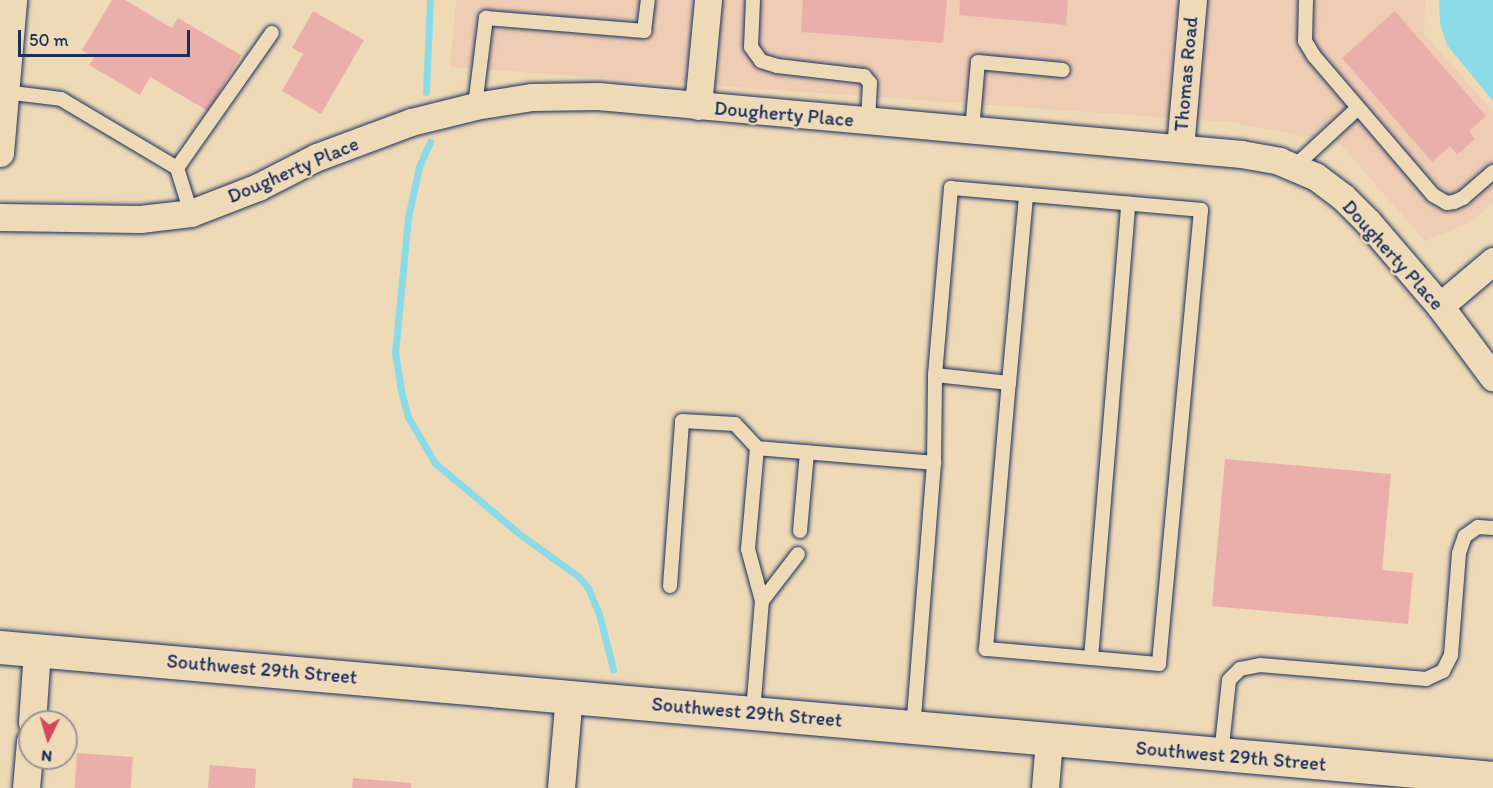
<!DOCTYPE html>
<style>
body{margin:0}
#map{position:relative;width:1493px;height:788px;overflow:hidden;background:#efdab8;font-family:Itim,sans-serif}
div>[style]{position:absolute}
.built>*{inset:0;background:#eecdb4}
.water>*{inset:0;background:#8adbe5}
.stream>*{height:7px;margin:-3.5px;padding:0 3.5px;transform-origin:3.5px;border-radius:3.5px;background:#8adbe5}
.building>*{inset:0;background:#eaafaa;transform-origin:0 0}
.roads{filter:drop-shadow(0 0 2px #1b2f5e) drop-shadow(0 0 2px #1b2f5e)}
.service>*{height:14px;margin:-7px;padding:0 7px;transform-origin:7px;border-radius:7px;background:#efdab8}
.minor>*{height:27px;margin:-13.5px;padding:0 13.5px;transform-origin:13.5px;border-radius:13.5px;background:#efdab8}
.tertiary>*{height:33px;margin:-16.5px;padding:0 16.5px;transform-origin:16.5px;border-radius:16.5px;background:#efdab8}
span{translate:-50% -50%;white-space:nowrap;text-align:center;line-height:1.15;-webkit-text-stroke:4.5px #efdab8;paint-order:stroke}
.street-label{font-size:20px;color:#1b2f5e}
.north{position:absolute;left:18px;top:710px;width:60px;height:60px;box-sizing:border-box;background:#efdab8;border:2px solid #9a9694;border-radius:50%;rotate:185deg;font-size:16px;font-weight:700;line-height:24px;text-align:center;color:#1b2f5e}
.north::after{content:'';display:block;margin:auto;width:21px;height:27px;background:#d1495b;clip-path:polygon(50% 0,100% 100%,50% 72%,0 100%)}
.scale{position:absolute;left:18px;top:30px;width:172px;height:27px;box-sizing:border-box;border:3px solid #1b2f5e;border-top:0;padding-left:8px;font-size:18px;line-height:21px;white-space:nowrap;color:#1b2f5e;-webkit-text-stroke:4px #efdab8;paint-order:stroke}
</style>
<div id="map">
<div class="built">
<div style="clip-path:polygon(456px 0,1425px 0,1424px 34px,1493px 111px,1493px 203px,1470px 223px,1425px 241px,1339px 143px,1229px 122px,450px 67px)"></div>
</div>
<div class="water">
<div style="clip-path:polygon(1439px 0,1493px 0,1493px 101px,1447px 45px,1440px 23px)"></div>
</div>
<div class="stream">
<div style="left:426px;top:92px;width:92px;rotate:-87.5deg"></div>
<div style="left:430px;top:142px;width:27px;rotate:114deg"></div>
<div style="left:419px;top:167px;width:52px;rotate:102.2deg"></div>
<div style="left:408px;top:218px;width:135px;rotate:95.5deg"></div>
<div style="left:395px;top:352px;width:39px;rotate:81deg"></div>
<div style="left:401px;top:391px;width:27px;rotate:75deg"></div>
<div style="left:408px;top:417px;width:53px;rotate:59.6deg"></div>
<div style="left:435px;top:463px;width:114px;rotate:40deg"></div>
<div style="left:522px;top:536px;width:69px;rotate:35.5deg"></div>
<div style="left:578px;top:576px;width:16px;rotate:50deg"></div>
<div style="left:588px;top:588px;width:28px;rotate:67deg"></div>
<div style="left:599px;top:614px;width:57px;rotate:75.7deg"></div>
</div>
<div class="building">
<div style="clip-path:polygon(112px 0,125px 0,172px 28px,178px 18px,241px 55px,208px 111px,150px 77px,140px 95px,89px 65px,94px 58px,82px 50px)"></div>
<div style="clip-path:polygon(803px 0,947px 0,943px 43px,801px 32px)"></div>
<div style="clip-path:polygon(960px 0,1068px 0,1066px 25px,959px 15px)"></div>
<div style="clip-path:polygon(313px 11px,364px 40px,321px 114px,282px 91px,303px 54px,292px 48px)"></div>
<div style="clip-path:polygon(1395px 11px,1486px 116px,1469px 131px,1475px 139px,1457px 155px,1450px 146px,1432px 162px,1342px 58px)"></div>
<div style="clip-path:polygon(1225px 459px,1391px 474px,1382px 570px,1413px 573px,1408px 624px,1212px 606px)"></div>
<div style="left:77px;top:753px;width:56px;height:35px;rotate:4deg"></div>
<div style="clip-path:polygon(210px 765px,256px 769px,255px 788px,208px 788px)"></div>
<div style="clip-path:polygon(353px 778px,411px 783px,411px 788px,352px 788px)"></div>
</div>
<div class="roads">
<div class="service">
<div style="left:753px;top:0;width:47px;rotate:92.4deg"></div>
<div style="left:751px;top:47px;width:17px;rotate:54deg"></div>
<div style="left:761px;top:61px;width:17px;rotate:17deg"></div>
<div style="left:777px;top:66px;width:88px;rotate:6.6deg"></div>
<div style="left:864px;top:76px;width:9px;rotate:49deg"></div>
<div style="left:870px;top:83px;width:38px;rotate:93deg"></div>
<div style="left:1306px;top:0;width:41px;rotate:91.4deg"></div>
<div style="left:1305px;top:41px;width:17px;rotate:59deg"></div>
<div style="left:1314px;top:56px;width:183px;rotate:49.4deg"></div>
<div style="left:1433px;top:195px;width:16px;rotate:30deg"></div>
<div style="left:1447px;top:203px;width:7px;rotate:-8deg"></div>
<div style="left:1454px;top:202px;width:10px;rotate:-24deg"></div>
<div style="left:1463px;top:198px;width:40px;rotate:-41deg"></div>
<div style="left:5px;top:92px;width:56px;rotate:7.1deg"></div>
<div style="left:61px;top:99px;width:135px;rotate:30.7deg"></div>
<div style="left:177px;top:168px;width:47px;rotate:72.7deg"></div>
<div style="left:475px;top:106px;width:89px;rotate:-82.9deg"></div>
<div style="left:486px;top:18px;width:159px;rotate:4.7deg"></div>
<div style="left:644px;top:31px;width:31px;rotate:-83deg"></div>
<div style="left:972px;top:130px;width:68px;rotate:-85deg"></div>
<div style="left:978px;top:62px;width:85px;rotate:5.4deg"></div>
<div style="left:1294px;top:167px;width:87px;rotate:-42.7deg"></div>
<div style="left:177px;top:168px;width:165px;rotate:-54.9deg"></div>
<div style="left:1009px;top:383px;width:189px;rotate:-84.8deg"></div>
<div style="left:934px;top:463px;width:88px;rotate:-89.3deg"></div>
<div style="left:935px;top:375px;width:188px;rotate:-85.1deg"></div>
<div style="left:951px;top:188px;width:251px;rotate:5deg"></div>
<div style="left:1201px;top:210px;width:456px;rotate:95.3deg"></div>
<div style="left:1159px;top:664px;width:174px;rotate:-175deg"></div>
<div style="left:986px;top:649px;width:267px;rotate:-85.1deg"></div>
<div style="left:1009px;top:383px;width:74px;rotate:-173.8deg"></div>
<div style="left:800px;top:531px;width:79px;rotate:-84.9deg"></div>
<div style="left:670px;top:586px;width:165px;rotate:-85.8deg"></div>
<div style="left:682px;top:421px;width:53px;rotate:3.2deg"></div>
<div style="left:735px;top:424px;width:33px;rotate:47deg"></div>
<div style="left:762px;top:601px;width:59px;rotate:-52.5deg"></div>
<div style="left:1091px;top:658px;width:456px;rotate:-85.3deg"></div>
<div style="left:753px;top:712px;width:111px;rotate:-85.4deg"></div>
<div style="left:762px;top:601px;width:54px;rotate:-105.1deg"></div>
<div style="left:748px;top:549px;width:101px;rotate:-84.9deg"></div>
<div style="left:757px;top:448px;width:178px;rotate:4.8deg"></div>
<div style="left:934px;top:463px;width:265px;rotate:94.5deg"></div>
<div style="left:1221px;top:755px;width:75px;rotate:-83.9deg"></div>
<div style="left:1229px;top:680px;width:16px;rotate:-45deg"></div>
<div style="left:1240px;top:669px;width:20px;rotate:-11deg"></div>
<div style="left:1260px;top:665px;width:167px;rotate:4.8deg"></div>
<div style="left:1426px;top:679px;width:19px;rotate:-25deg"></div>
<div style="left:1443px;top:671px;width:18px;rotate:-63deg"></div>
<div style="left:1451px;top:655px;width:102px;rotate:-85.5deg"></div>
<div style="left:1459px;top:553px;width:18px;rotate:-71deg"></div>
<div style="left:1465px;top:536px;width:16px;rotate:-35deg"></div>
<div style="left:1478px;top:527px;width:15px;rotate:4deg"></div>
</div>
<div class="minor">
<div style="left:698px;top:106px;width:106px;rotate:-84.6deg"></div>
<div style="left:1180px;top:148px;width:149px;rotate:-85deg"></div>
<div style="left:0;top:153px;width:154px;rotate:-85.1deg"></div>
<div style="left:0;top:217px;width:140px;rotate:0.8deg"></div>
<div style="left:140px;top:219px;width:51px;rotate:-6.7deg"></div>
<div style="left:191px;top:213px;width:72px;rotate:-21.2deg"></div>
<div style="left:258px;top:187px;width:66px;rotate:-27deg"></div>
<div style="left:317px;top:157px;width:100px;rotate:-20.4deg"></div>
<div style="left:411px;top:122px;width:66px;rotate:-14deg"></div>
<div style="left:475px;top:106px;width:58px;rotate:-9deg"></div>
<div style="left:532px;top:97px;width:66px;rotate:-0.9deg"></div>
<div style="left:598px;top:96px;width:646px;rotate:5.15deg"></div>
<div style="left:1241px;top:154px;width:39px;rotate:10deg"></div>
<div style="left:1279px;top:161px;width:39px;rotate:23deg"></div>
<div style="left:1315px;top:176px;width:35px;rotate:37deg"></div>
<div style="left:1343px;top:197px;width:35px;rotate:45deg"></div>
<div style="left:1368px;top:222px;width:111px;rotate:49.4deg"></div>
<div style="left:1440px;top:306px;width:89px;rotate:53.3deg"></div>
<div style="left:1440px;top:306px;width:70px;rotate:-40.3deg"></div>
<div style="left:32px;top:722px;width:72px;rotate:-86deg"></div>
<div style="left:26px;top:788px;width:47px;rotate:-85.1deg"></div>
<div style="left:561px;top:788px;width:93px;rotate:-85.1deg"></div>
<div style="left:1045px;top:788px;width:48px;rotate:-85.2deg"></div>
</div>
<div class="tertiary">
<div style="left:0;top:647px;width:1499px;rotate:5.01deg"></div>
</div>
</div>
<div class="street-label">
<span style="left:1186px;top:74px;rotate:-85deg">Thomas Road</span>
<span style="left:784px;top:114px;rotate:5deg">Dougherty Place</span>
<span style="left:293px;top:170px;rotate:-23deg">Dougherty Place</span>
<span style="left:1393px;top:255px;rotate:48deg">Dougherty Place</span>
<span style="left:262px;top:669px;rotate:5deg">Southwest 29th Street</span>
<span style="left:747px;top:712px;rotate:5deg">Southwest 29th Street</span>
<span style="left:1231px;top:756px;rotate:5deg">Southwest 29th Street</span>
</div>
<div class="north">N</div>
<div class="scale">50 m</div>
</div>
